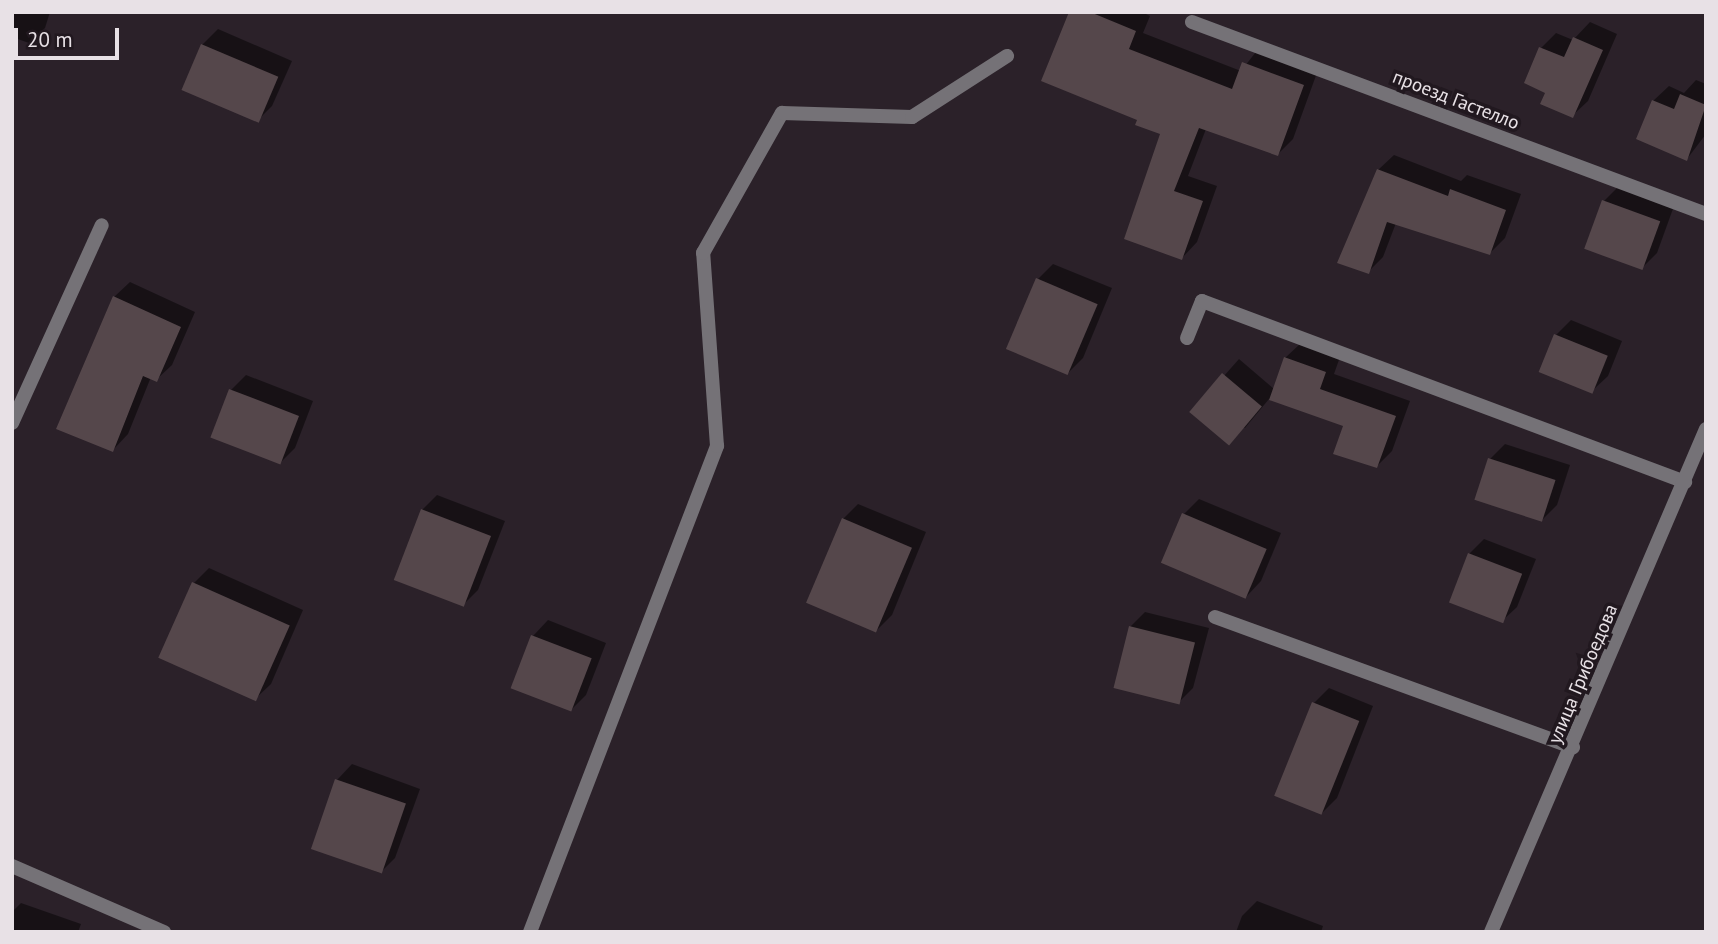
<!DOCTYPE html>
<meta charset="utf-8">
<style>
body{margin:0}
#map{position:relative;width:1718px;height:944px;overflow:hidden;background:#2b2129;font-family:"PT Sans",sans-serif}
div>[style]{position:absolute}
.shadow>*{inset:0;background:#0007}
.building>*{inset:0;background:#55474b;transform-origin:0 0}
.service>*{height:14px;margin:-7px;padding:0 7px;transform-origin:7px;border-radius:7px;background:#757277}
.minor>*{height:14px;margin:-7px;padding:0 7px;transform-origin:7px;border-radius:7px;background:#757277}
span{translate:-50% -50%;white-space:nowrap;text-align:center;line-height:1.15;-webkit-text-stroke:7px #21181f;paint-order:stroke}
.street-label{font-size:19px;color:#e8e1e6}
.frame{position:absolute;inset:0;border:14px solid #e8e1e6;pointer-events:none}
.scale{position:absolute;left:14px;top:28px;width:105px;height:32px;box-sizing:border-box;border:4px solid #e8e1e6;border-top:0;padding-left:9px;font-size:21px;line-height:24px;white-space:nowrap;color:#e8e1e6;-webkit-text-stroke:5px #21181f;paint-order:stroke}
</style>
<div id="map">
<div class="shadow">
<div style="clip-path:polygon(12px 12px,50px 12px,45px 28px,29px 43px,12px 37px)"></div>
<div style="clip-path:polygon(1071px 12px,1142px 12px,1150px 16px,1143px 33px,1241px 71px,1259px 48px,1318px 70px,1293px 139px,1278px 154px,1206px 129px,1188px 176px,1217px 186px,1197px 242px,1182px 258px,1162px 133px,1139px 119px)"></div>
<div style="clip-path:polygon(1590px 22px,1617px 34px,1588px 101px,1572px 116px,1547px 92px,1541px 48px,1556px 33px,1573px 40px)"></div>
<div style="clip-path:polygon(218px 29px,292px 61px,272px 106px,257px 121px,202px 45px)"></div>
<div style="clip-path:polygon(1696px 80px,1706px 84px,1706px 134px,1687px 159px,1653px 101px,1669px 86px,1684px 93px)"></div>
<div style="clip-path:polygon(1394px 155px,1461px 181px,1467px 175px,1521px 194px,1505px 238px,1490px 253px,1396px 223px,1383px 257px,1368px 272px,1378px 170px)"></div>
<div style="clip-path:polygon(1619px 186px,1674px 206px,1657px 253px,1642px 268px,1604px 201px)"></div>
<div style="clip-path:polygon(1053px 264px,1112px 288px,1083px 358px,1068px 373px,1038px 279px)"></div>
<div style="clip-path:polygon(130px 282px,195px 312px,172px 365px,156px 380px,151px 377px,128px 434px,113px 450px,114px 297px)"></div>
<div style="clip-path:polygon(1571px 320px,1622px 341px,1608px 376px,1592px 391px,1556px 335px)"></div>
<div style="clip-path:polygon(1301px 343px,1340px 357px,1334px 374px,1410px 401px,1392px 451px,1377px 466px,1345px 425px,1269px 399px,1245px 428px,1192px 412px,1239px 359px,1274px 389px,1285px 358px)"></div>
<div style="clip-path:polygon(246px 375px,313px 401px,295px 448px,280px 463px,231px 390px)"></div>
<div style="clip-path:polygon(1505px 444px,1570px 465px,1557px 505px,1542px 520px,1490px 459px)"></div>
<div style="clip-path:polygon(437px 495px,505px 521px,478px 590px,463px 605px,422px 510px)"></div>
<div style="clip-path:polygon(1199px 499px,1281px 533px,1261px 581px,1246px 597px,1184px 514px)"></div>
<div style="clip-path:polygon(858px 504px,926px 532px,892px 615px,877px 630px,843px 519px)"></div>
<div style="clip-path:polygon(1484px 539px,1536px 559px,1517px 607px,1501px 622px,1469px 554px)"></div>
<div style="clip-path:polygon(209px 568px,303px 610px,271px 684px,255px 699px,194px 583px)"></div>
<div style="clip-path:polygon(1145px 612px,1209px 628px,1193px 688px,1178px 703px,1130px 627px)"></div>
<div style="clip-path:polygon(548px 620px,606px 643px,586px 695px,571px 710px,512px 687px,533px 636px)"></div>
<div style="clip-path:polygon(1329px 688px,1373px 706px,1337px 798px,1322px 813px,1314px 703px)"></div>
<div style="clip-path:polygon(352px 764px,420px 789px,395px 858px,380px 873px,312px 848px,337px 780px)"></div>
<div style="clip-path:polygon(1257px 901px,1323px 926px,1321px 932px,1236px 932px,1242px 916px)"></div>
<div style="clip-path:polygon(21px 903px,81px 924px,78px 932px,12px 932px,12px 912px)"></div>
</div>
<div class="building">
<div style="clip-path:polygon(1069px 12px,1090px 12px,1136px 31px,1129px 49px,1232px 89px,1242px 62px,1304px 85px,1278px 156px,1199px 128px,1174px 191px,1203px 201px,1182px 260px,1124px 239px,1160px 134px,1135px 125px,1137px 120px,1041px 81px)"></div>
<div style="clip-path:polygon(1573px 37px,1603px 50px,1573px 118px,1540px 104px,1545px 93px,1524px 83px,1539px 47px,1564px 57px)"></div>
<div style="left:201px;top:44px;width:84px;height:50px;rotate:23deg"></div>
<div style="clip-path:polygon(1680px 94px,1706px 105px,1687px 161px,1636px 139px,1652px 100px,1674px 109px)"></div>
<div style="clip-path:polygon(1377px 169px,1448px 196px,1450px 189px,1506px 210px,1490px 255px,1387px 222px,1369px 274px,1337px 263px)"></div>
<div style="left:1602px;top:200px;width:62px;height:52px;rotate:20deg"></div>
<div style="left:1036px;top:278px;width:67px;height:77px;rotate:23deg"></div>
<div style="clip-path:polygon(113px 296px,181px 327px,157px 382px,143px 376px,113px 452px,56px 429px)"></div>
<div style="left:1554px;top:334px;width:58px;height:41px;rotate:22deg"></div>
<div style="clip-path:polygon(1284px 357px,1326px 372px,1320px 389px,1396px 416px,1377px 468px,1333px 454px,1343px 426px,1269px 400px)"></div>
<div style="left:1222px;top:373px;width:52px;height:51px;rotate:40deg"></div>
<div style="left:229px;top:389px;width:75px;height:52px;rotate:21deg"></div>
<div style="left:1488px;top:458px;width:71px;height:44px;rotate:18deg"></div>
<div style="left:421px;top:509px;width:75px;height:76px;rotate:21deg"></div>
<div style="left:1182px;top:513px;width:92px;height:54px;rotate:23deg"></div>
<div style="left:842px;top:518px;width:76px;height:92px;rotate:23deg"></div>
<div style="left:1468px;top:553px;width:58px;height:53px;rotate:21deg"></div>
<div style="left:192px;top:582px;width:107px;height:83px;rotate:24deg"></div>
<div style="left:1129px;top:626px;width:68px;height:64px;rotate:14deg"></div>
<div style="left:531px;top:635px;width:65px;height:57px;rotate:21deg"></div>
<div style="left:1312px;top:702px;width:51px;height:101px;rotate:22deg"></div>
<div style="left:335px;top:779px;width:75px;height:74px;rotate:19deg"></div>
</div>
<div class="service">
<div style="left:1192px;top:22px;width:549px;rotate:20.48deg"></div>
<div style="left:1187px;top:338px;width:40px;rotate:-68deg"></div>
<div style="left:1202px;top:301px;width:516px;rotate:20.54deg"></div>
<div style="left:1215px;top:617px;width:381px;rotate:20deg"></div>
</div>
<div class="minor">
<div style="left:12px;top:423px;width:217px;rotate:-65.6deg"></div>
<div style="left:12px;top:866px;width:166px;rotate:23.5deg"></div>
<div style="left:530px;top:932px;width:521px;rotate:-68.95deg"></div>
<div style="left:717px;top:446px;width:194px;rotate:-94.1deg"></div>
<div style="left:703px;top:253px;width:161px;rotate:-60.6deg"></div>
<div style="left:782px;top:113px;width:130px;rotate:1.8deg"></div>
<div style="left:912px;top:117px;width:113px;rotate:-32.7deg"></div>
<div style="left:1491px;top:932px;width:547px;rotate:-66.86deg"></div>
</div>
<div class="street-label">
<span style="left:1456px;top:100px;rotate:21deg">проезд Гастелло</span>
<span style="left:1583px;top:674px;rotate:-67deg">улица Грибоедова</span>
</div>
<div class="frame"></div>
<div class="scale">20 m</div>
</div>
